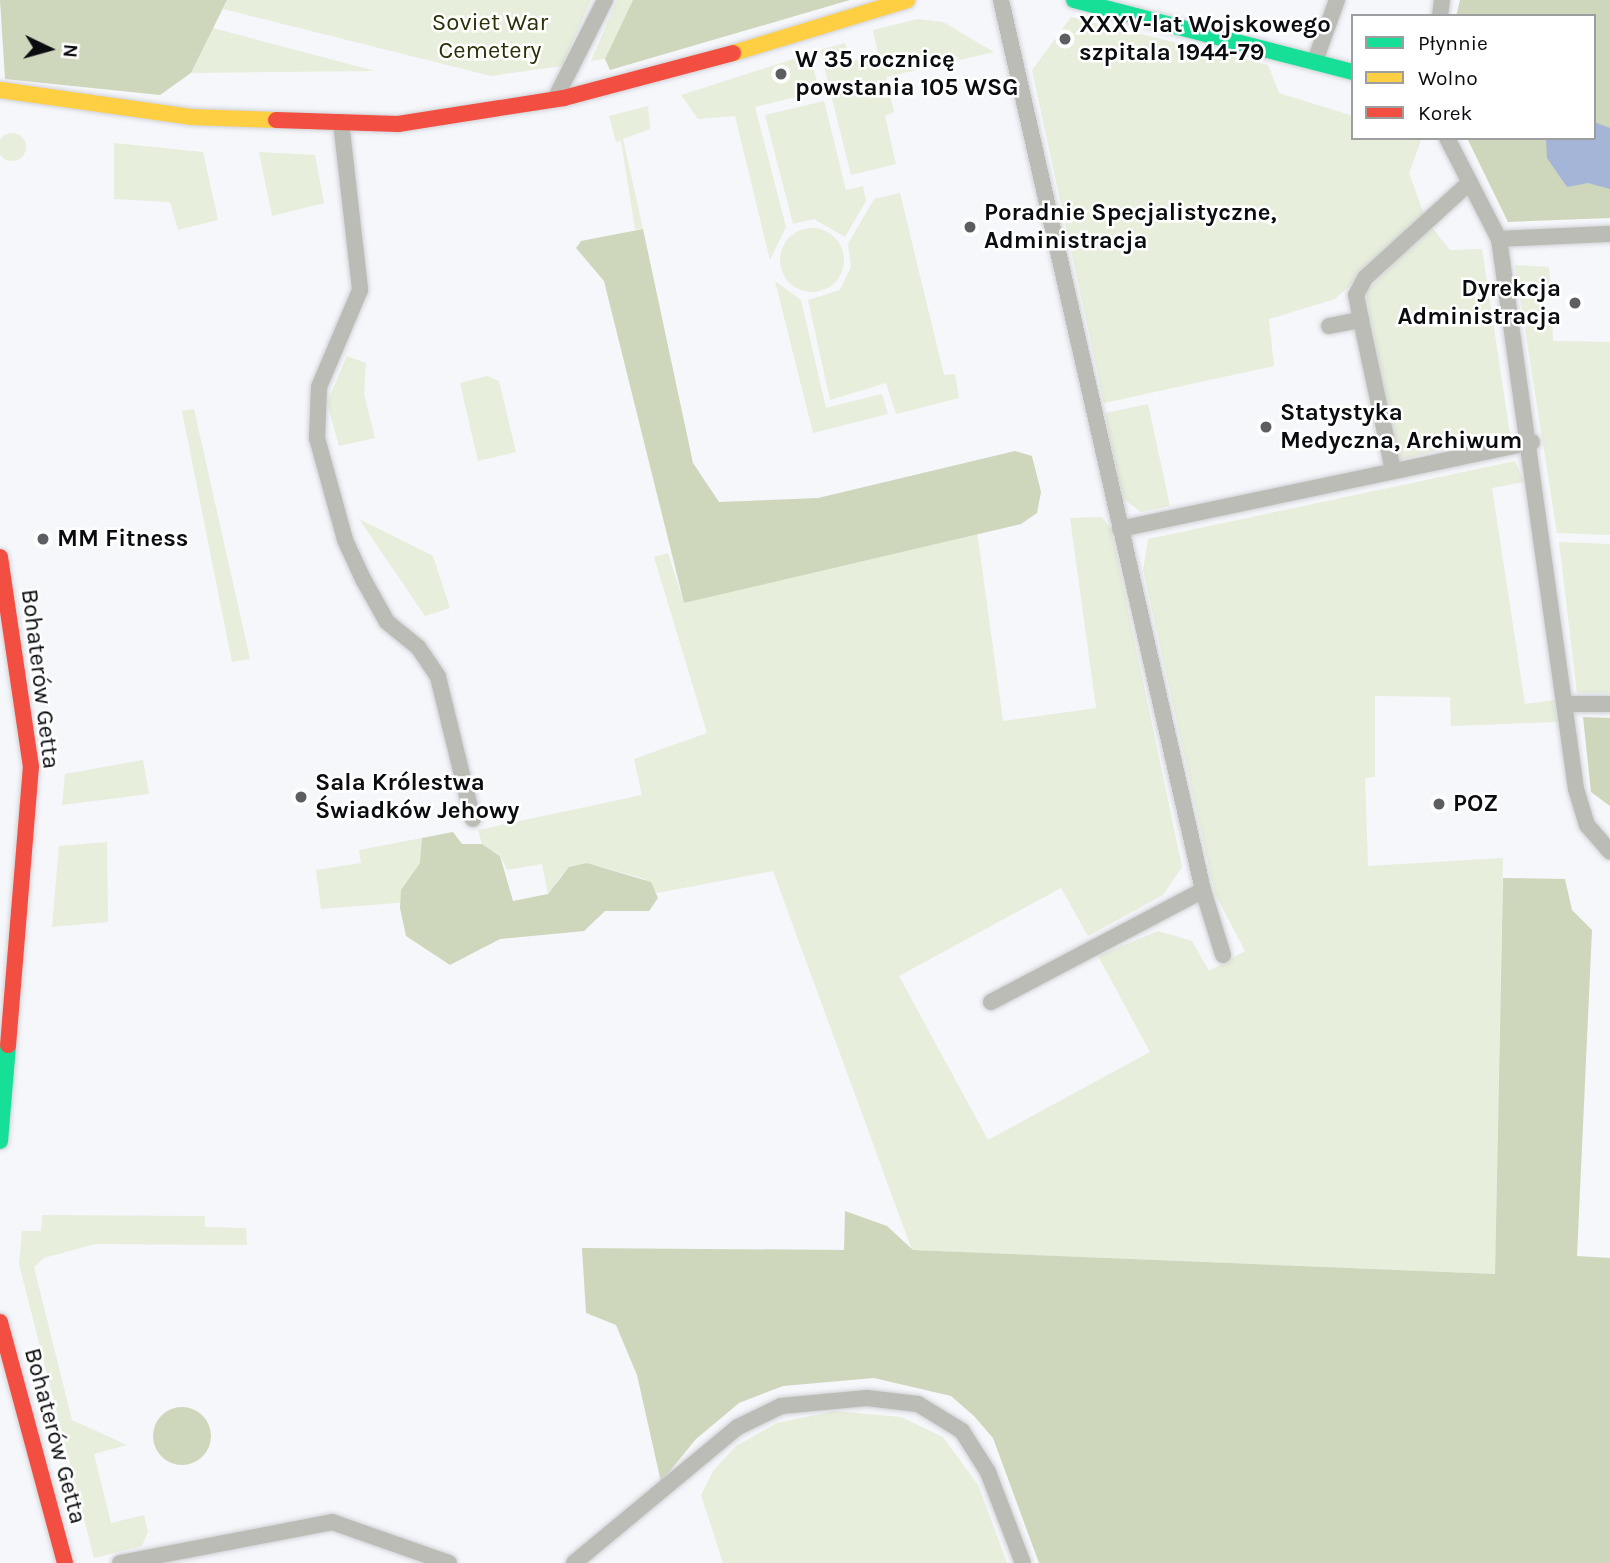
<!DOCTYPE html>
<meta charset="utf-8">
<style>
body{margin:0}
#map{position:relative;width:1610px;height:1563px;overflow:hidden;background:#f5f7fb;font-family:Karla,sans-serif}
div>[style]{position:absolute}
.green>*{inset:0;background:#e7eedb}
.round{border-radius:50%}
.forest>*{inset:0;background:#ced7bb}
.water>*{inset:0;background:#a5b5d7}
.roads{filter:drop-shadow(0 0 2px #d0d1d5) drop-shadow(0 0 2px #d0d1d5)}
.lane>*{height:16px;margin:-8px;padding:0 8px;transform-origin:8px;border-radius:8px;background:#babcb5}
.fast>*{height:16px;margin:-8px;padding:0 8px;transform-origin:8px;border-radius:8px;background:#16e098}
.slow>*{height:16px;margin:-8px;padding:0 8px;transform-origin:8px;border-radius:8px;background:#ffcf43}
.jam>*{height:16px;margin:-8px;padding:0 8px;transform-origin:8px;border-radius:8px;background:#f24e42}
.dots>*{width:19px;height:19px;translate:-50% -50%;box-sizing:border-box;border:4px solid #fff;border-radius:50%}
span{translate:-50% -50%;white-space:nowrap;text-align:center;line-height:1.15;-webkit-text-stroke:5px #fff;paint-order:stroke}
.park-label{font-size:24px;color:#2a3208}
.poi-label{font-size:24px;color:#0a0c10;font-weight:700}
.left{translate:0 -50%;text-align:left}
.right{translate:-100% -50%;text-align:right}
.street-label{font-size:24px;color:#0a0c10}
.legend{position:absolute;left:1351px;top:14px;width:245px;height:126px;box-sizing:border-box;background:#fff;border:2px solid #9d9e9f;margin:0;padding:9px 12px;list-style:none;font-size:21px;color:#0a0c10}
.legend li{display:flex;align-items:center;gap:14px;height:35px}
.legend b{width:35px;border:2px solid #9d9e9f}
.north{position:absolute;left:14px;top:14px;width:70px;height:70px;-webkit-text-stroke:5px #fff;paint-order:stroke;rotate:95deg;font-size:19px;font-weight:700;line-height:28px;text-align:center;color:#0a0c10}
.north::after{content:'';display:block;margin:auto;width:24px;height:32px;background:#0a0c10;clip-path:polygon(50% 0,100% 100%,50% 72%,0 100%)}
</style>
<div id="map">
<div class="green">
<div style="clip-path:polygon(227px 0,591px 0,562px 66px,491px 76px,223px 9px)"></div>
<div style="clip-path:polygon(617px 0,633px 0,605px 59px,591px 61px)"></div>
<div style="clip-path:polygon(1071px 17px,1268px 65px,1279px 93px,1353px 116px,1353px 138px,1422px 138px,1409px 173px,1425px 217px,1335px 299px,1269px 319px,1274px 366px,1104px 403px,1032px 70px)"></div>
<div style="clip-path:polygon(918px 19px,943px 22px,994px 52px,886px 77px,894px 112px,885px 116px,896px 164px,851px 175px,820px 50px,845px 43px,851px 62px,878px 54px,873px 30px)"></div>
<div style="clip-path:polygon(213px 28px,375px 71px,191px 73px)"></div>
<div style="clip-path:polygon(809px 54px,820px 91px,755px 107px,786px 227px,770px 260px,735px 116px,698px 119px,681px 95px)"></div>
<div style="clip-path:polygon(824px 101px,846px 190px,863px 186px,866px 201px,845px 237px,814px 219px,793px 224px,765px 115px)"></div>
<div style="clip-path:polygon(648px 106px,650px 129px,623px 139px,643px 229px,635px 229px,621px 141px,616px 142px,609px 116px)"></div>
<div class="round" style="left:-2px;top:133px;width:28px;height:28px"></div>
<div style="clip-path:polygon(114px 143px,203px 152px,218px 220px,178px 230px,170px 202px,114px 199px)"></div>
<div style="clip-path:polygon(259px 152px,315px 155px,324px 203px,272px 216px)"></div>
<div style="clip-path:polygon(900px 193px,944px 375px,955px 374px,959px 398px,896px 414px,886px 383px,830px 400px,808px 300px,840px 290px,851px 267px,848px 244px,874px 199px)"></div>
<div style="clip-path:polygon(1430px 225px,1450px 250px,1482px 249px,1510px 434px,1398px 460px,1365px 293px)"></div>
<div class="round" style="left:780px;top:228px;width:64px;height:64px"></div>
<div style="clip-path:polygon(1515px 265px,1549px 267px,1551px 294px,1539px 298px,1539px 308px,1552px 311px,1553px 341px,1610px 342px,1610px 535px,1557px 533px)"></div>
<div style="clip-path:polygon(775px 281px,801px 300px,826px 408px,882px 394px,888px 414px,813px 433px)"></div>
<div style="clip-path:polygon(347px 356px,366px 363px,364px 394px,375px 438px,339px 446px,327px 403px)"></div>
<div style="clip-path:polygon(487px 376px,499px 381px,516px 452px,478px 461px,460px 383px)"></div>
<div style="clip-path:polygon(1148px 404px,1170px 506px,1141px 512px,1122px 498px,1105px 413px)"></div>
<div style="clip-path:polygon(194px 409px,250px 659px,232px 662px,182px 411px)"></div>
<div style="clip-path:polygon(1515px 461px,1524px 482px,1492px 488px,1525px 704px,1555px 700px,1557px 722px,1451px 726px,1450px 697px,1375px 696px,1375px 777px,1365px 778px,1368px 866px,1503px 858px,1495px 1274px,912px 1250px,773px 871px,657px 893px,645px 879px,587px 863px,561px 876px,548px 894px,542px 864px,507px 870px,500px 855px,482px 844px,478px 830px,642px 795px,634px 759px,707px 733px,654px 557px,668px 553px,684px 603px,977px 531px,1003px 721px,1096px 708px,1070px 518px,1102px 517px,1111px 529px,1182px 867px,1163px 895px,1088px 936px,1061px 888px,899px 976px,988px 1140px,1150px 1052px,1098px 956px,1158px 931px,1192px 941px,1209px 971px,1245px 951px,1215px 894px,1143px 570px,1148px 539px)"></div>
<div style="clip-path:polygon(359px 519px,433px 556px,450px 608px,425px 616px)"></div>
<div style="clip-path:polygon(1559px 542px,1610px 544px,1610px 693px,1577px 693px)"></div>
<div style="clip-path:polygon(143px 760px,149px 794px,62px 805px,65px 774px)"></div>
<div style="clip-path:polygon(422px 838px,434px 900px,321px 909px,316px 870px,361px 863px,359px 850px)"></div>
<div style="clip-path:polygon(107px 842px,108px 922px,52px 927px,59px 846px)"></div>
<div style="clip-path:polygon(42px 1215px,205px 1216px,205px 1227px,246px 1228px,247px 1245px,95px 1244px,44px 1258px,34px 1267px,72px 1420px,127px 1445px,94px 1454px,111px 1523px,144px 1515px,148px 1532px,142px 1546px,94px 1558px,19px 1264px,22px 1231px,41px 1231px)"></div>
<div style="clip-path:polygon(835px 1411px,901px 1417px,943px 1437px,978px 1485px,1007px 1563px,723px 1563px,701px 1495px,713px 1471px,736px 1446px,777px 1423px)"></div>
</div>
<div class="forest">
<div style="clip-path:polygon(0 0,227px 0,191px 73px,160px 95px,5px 79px)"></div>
<div style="clip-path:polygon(633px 0,850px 0,610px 70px,605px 59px)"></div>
<div style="clip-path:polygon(1460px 0,1610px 0,1610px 218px,1508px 222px,1467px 138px,1594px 138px,1594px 16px,1456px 16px)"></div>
<div style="clip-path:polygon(643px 229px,693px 463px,719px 502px,818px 498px,1015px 451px,1032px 456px,1041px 492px,1037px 513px,1021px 524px,684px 603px,604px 281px,576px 248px,581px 241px)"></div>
<div style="clip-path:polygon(1583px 717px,1610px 718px,1610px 806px,1591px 792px)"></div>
<div style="clip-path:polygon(453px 832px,462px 844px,482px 844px,500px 856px,513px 901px,548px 894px,569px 867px,587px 863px,651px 882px,658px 898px,649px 911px,605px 911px,584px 931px,500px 939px,450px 965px,406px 936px,400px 908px,401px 890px,420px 863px,422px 838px)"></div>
<div style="clip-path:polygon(1503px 878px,1565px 879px,1572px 910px,1592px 930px,1577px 1256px,1610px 1258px,1610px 1563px,1039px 1563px,993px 1438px,974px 1416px,951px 1396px,874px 1378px,783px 1386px,739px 1403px,696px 1439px,661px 1482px,637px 1375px,616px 1325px,586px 1313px,582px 1248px,844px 1250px,845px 1211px,887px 1226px,913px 1250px,1495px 1274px)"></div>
<div class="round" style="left:153px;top:1407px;width:58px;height:58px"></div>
</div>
<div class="water">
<div style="clip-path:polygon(1594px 122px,1610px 128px,1610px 189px,1588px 183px,1567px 187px,1547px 158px,1546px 138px,1594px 138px)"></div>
</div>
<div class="roads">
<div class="lane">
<div style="left:1440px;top:16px;width:16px;rotate:-83deg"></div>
<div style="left:1315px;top:61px;width:65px;rotate:-70.2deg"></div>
<div style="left:556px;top:97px;width:109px;rotate:-63.2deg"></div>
<div style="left:341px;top:122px;width:169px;rotate:83.5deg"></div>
<div style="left:360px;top:290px;width:105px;rotate:112.9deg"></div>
<div style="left:319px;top:387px;width:51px;rotate:92.2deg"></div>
<div style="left:317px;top:438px;width:106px;rotate:74.6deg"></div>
<div style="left:345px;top:540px;width:43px;rotate:65.2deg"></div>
<div style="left:363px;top:579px;width:49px;rotate:60.8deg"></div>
<div style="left:387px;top:622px;width:40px;rotate:39deg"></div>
<div style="left:418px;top:647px;width:36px;rotate:56deg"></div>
<div style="left:438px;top:677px;width:146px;rotate:76.2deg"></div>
<div style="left:1447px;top:138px;width:114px;rotate:62.8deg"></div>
<div style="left:1499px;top:239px;width:555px;rotate:82.03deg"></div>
<div style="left:1576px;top:789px;width:38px;rotate:73deg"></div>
<div style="left:1587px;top:825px;width:35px;rotate:49deg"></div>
<div style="left:1499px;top:239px;width:111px;rotate:-2.6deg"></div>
<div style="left:1361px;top:320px;width:25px;rotate:-101deg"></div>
<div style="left:1356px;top:295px;width:19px;rotate:-62deg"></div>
<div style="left:1365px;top:278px;width:141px;rotate:-42.4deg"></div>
<div style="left:1329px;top:326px;width:33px;rotate:-11deg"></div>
<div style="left:1361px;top:320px;width:154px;rotate:78deg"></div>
<div style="left:1120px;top:529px;width:421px;rotate:-11.9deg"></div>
<div style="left:1566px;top:704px;width:44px"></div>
<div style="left:1203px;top:890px;width:68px;rotate:72.9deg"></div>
<div style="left:991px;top:1002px;width:240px;rotate:-27.8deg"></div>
<div style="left:1203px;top:890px;width:913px;rotate:-102.79deg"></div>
<div style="left:120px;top:1563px;width:216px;rotate:-10.9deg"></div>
<div style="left:332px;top:1522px;width:124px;rotate:19.3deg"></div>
<div style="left:574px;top:1563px;width:213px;rotate:-39.7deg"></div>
<div style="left:738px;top:1427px;width:48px;rotate:-26deg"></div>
<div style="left:781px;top:1406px;width:86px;rotate:-5.3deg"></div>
<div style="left:867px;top:1398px;width:51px;rotate:6.7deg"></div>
<div style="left:918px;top:1404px;width:52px;rotate:31.5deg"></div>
<div style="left:962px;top:1431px;width:49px;rotate:57.6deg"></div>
<div style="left:988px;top:1472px;width:97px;rotate:69deg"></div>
</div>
<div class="fast">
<div style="left:1074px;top:0;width:288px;rotate:14.5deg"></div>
<div style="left:0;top:1141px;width:96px;rotate:-85.2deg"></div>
</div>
<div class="slow">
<div style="left:733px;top:53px;width:182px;rotate:-16.9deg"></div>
<div style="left:0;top:90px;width:193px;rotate:8deg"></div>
<div style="left:191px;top:117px;width:85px;rotate:2deg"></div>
</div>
<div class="jam">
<div style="left:276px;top:120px;width:122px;rotate:1.9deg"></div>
<div style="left:398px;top:124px;width:168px;rotate:-8.9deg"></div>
<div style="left:564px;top:98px;width:175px;rotate:-14.9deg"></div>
<div style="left:0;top:557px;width:211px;rotate:81.6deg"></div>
<div style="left:31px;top:766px;width:280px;rotate:94.7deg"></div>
<div style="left:0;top:1322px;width:250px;rotate:74.9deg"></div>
</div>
</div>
<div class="dots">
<div style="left:1065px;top:39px;background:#5c5e62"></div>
<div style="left:781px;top:74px;background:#5c5e62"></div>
<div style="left:970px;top:227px;background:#5c5e62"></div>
<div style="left:1575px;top:303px;background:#5c5e62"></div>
<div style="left:1266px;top:427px;background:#5c5e62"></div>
<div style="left:43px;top:539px;background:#5c5e62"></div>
<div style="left:301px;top:797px;background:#5c5e62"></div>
<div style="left:1439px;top:804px;background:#5c5e62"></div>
</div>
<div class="park-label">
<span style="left:490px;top:37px">Soviet War<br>Cemetery</span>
</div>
<div class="poi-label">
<span class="left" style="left:1079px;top:39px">XXXV-lat Wojskowego<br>szpitala 1944-79</span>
<span class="left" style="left:795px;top:74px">W 35 rocznicę<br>powstania 105 WSG</span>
<span class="left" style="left:984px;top:227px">Poradnie Specjalistyczne,<br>Administracja</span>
<span class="right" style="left:1561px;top:303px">Dyrekcja<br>Administracja</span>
<span class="left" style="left:1280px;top:427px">Statystyka<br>Medyczna, Archiwum</span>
<span class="left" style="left:57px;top:539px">MM Fitness</span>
<span class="left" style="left:315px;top:797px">Sala Królestwa<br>Świadków Jehowy</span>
<span class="left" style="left:1453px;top:804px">POZ</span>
</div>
<div class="street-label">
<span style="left:40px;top:679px;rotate:83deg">Bohaterów Getta</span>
<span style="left:55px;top:1436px;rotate:75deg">Bohaterów Getta</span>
</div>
<ul class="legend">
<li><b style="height:9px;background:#16e098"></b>Płynnie</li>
<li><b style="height:9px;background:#ffcf43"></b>Wolno</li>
<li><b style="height:9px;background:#f24e42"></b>Korek</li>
</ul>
<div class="north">N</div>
</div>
